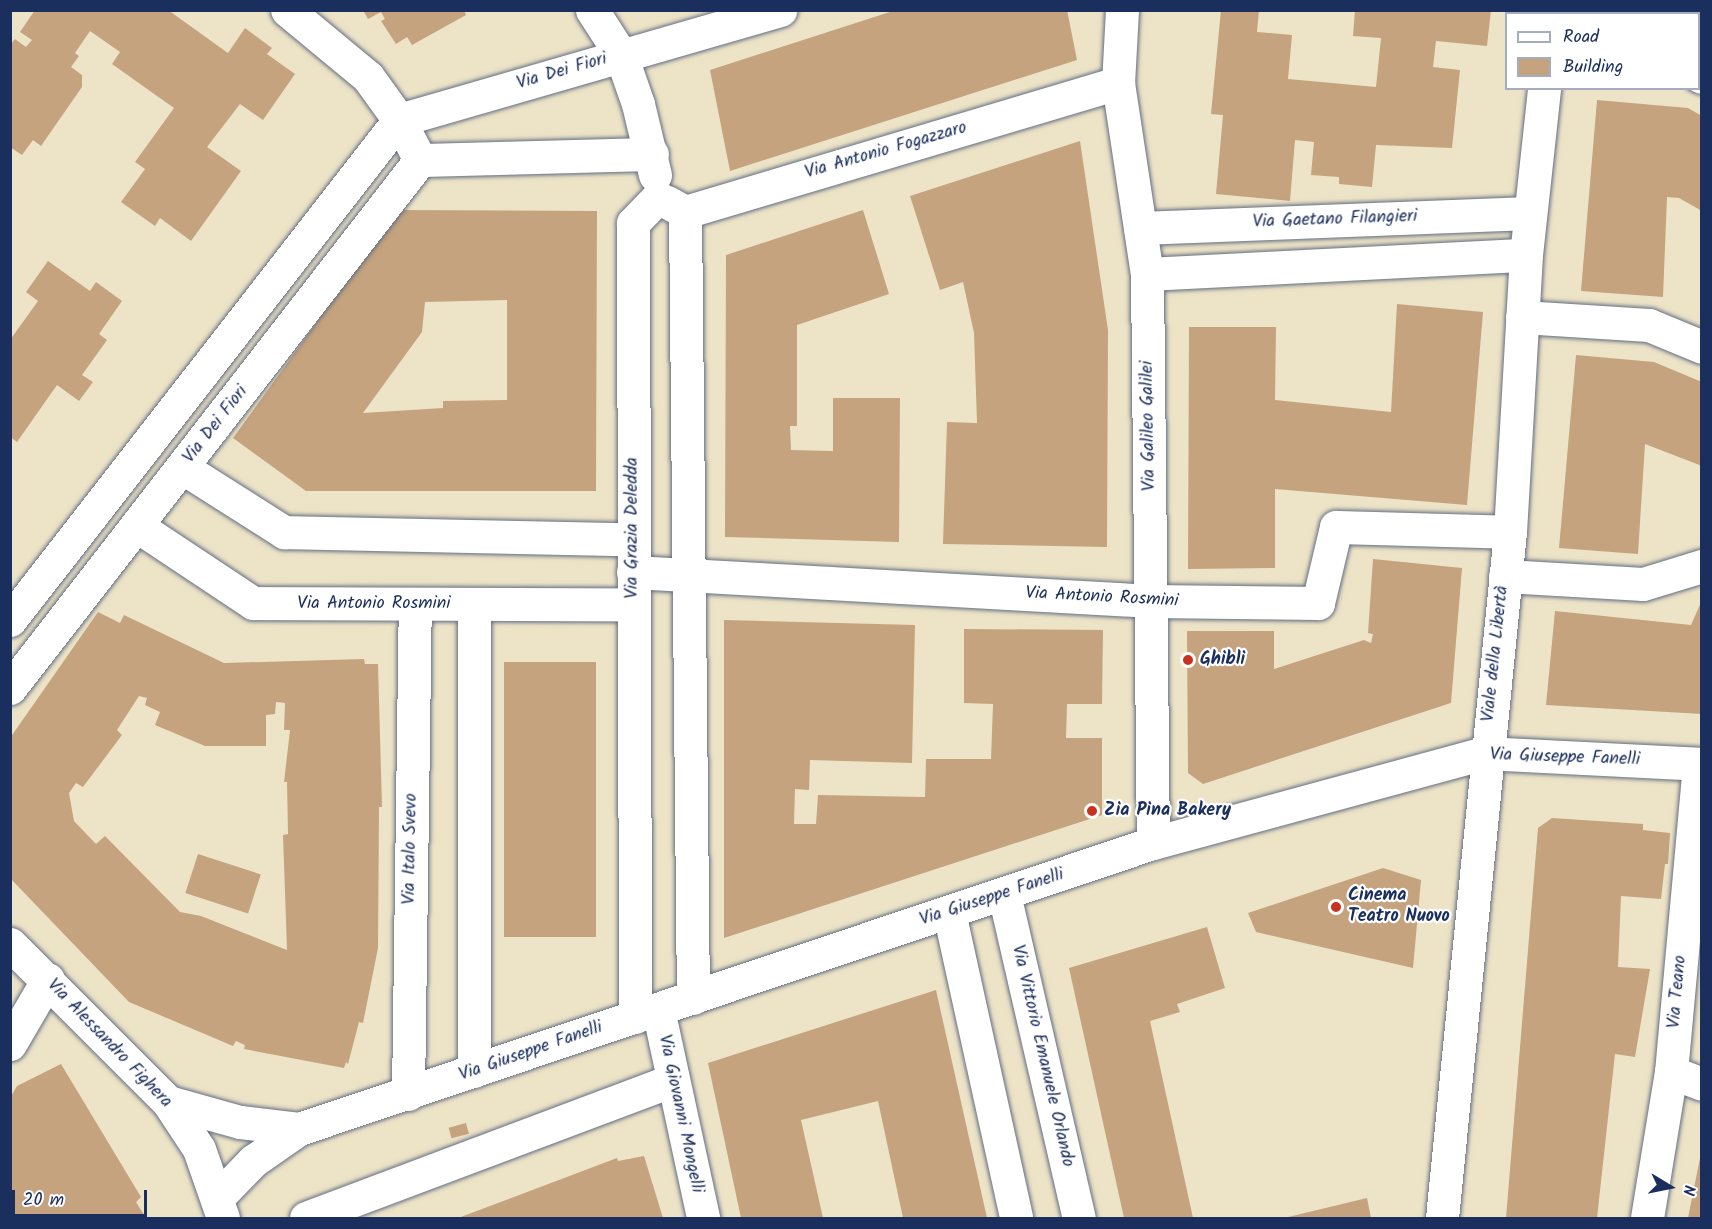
<!DOCTYPE html>
<meta charset="utf-8">
<style>
body{margin:0}
#map{position:relative;width:1712px;height:1229px;overflow:hidden;background:#ede4c7;font-family:Kalam,sans-serif}
div>[style]{position:absolute}
.forest>*{inset:0;background:#6eae70}
.building>*{inset:0;background:#c5a37e;transform-origin:0 0}
.roads{filter:drop-shadow(0 0 2px #646e83) drop-shadow(0 0 2px #646e83)}
.minor>*{height:33px;margin:-16.5px;padding:0 16.5px;transform-origin:16.5px;border-radius:16.5px;background:#fff}
.tertiary>*{height:33px;margin:-16.5px;padding:0 16.5px;transform-origin:16.5px;border-radius:16.5px;background:#fff}
.dots>*{width:16px;height:16px;translate:-50% -50%;box-sizing:border-box;border:3px solid #fff;border-radius:50%}
span{translate:-50% -50%;white-space:nowrap;text-align:center;line-height:1.15;-webkit-text-stroke:4.5px #fff;paint-order:stroke}
.street-label{font-size:18px;color:#1b2f5e}
.poi-label{font-size:18px;color:#1b2f5e;font-weight:700}
.left{translate:0 -50%;text-align:left}
.frame{position:absolute;inset:0;border:12px solid #1b2f5e;pointer-events:none}
.legend{position:absolute;left:1505px;top:12px;width:195px;height:78px;box-sizing:border-box;background:#fff;border:2px solid #a4acbf;margin:0;padding:8px 10px;list-style:none;font-size:18px;color:#1b2f5e}
.legend li{display:flex;align-items:center;gap:12px;height:30px}
.legend b{width:30px;border:2px solid #a4acbf}
.north{position:absolute;left:1640px;top:1157px;width:60px;height:60px;-webkit-text-stroke:4px #fff;paint-order:stroke;rotate:100deg;font-size:16px;font-weight:700;line-height:24px;text-align:center;color:#1b2f5e}
.north::after{content:'';display:block;margin:auto;width:21px;height:27px;background:#1b2f5e;clip-path:polygon(50% 0,100% 100%,50% 72%,0 100%)}
.scale{position:absolute;left:12px;top:1190px;width:135px;height:27px;box-sizing:border-box;border:3px solid #1b2f5e;border-top:0;padding-left:8px;font-size:18px;line-height:21px;white-space:nowrap;color:#1b2f5e;-webkit-text-stroke:4px #fff;paint-order:stroke}
</style>
<div id="map">
<div class="forest">
<div style="clip-path:polygon(1626px 11px,1701px 11px,1701px 77px,1698px 14px)"></div>
</div>
<div class="building">
<div style="clip-path:polygon(35px 10px,168px 10px,228px 53px,245px 28px,272px 48px,267px 54px,295px 74px,263px 120px,240px 104px,207px 147px,241px 171px,191px 241px,160px 218px,155px 226px,121px 202px,145px 169px,135px 162px,174px 108px,112px 64px,120px 52px,90px 31px,75px 53px,79px 56px,71px 67px,82px 75px,82px 87px,41px 146px,33px 140px,22px 155px,10px 147px,10px 45px,15px 39px,26px 47px,32px 40px,20px 32px)"></div>
<div style="clip-path:polygon(363px 10px,464px 10px,466px 15px,412px 45px,407px 37px,396px 44px,381px 21px,385px 19px,381px 12px,368px 19px)"></div>
<div style="clip-path:polygon(896px 10px,1067px 10px,1077px 60px,730px 171px,710px 70px)"></div>
<div style="clip-path:polygon(1221px 10px,1259px 10px,1257px 32px,1292px 35px,1288px 79px,1376px 87px,1381px 38px,1353px 36px,1355px 10px,1491px 10px,1487px 46px,1436px 41px,1433px 67px,1460px 70px,1452px 148px,1376px 145px,1372px 187px,1339px 184px,1339px 177px,1311px 175px,1314px 142px,1295px 140px,1290px 201px,1216px 194px,1223px 115px,1211px 114px)"></div>
<div style="clip-path:polygon(1597px 100px,1688px 108px,1702px 116px,1702px 211px,1679px 198px,1667px 197px,1663px 297px,1581px 291px)"></div>
<div style="clip-path:polygon(1080px 141px,1108px 330px,1107px 547px,943px 544px,947px 422px,977px 423px,974px 333px,963px 282px,940px 290px,910px 196px)"></div>
<div style="clip-path:polygon(evenodd,398px 210px,597px 211px,596px 491px,306px 491px,233px 438px,398px 210px,507px 300px,507px 400px,443px 401px,443px 408px,363px 413px,422px 332px,425px 302px,507px 300px)"></div>
<div style="clip-path:polygon(863px 210px,889px 294px,797px 325px,797px 426px,790px 426px,791px 450px,833px 451px,833px 398px,900px 398px,899px 542px,725px 537px,726px 255px)"></div>
<div style="clip-path:polygon(48px 261px,90px 291px,96px 282px,122px 301px,99px 334px,107px 340px,82px 375px,93px 382px,79px 401px,57px 385px,17px 442px,10px 437px,10px 340px,38px 301px,26px 292px)"></div>
<div style="clip-path:polygon(1397px 304px,1483px 312px,1467px 505px,1275px 489px,1275px 568px,1188px 569px,1189px 327px,1276px 327px,1275px 400px,1391px 412px)"></div>
<div style="clip-path:polygon(1576px 355px,1654px 362px,1702px 382px,1702px 466px,1645px 444px,1638px 554px,1559px 548px)"></div>
<div style="clip-path:polygon(1373px 559px,1462px 568px,1451px 703px,1203px 784px,1188px 773px,1187px 631px,1274px 631px,1274px 669px,1364px 640px,1371px 643px,1373px 634px,1368px 633px)"></div>
<div style="clip-path:polygon(1702px 600px,1702px 714px,1546px 705px,1555px 611px,1691px 625px)"></div>
<div style="clip-path:polygon(evenodd,98px 612px,120px 623px,124px 615px,224px 663px,364px 659px,365px 664px,378px 664px,382px 807px,379px 807px,378px 948px,363px 1023px,359px 1022px,348px 1064px,346px 1062px,344px 1068px,244px 1049px,245px 1045px,236px 1041px,233px 1046px,129px 1002px,10px 878px,10px 738px,98px 612px,139px 696px,147px 698px,145px 705px,160px 712px,155px 725px,205px 746px,266px 746px,266px 715px,275px 714px,276px 702px,285px 703px,284px 730px,290px 730px,284px 782px,287px 782px,288px 834px,283px 835px,287px 950px,201px 916px,180px 912px,105px 836px,96px 844px,74px 821px,69px 793px,76px 783px,83px 787px,122px 735px,117px 730px,139px 696px)"></div>
<div style="clip-path:polygon(724px 620px,915px 625px,912px 763px,810px 760px,809px 790px,795px 789px,794px 824px,816px 824px,818px 795px,925px 797px,926px 759px,991px 759px,993px 704px,964px 703px,964px 629px,1103px 630px,1102px 704px,1067px 704px,1066px 738px,1102px 738px,1102px 815px,724px 938px)"></div>
<div style="left:596px;top:662px;width:275px;height:92px;rotate:90deg"></div>
<div style="clip-path:polygon(1552px 818px,1643px 824px,1643px 830px,1670px 833px,1668px 864px,1665px 864px,1661px 899px,1621px 896px,1618px 967px,1650px 969px,1635px 1057px,1615px 1054px,1597px 1218px,1506px 1218px,1538px 828px)"></div>
<div style="left:198px;top:854px;width:66px;height:41px;rotate:18deg"></div>
<div style="clip-path:polygon(1383px 868px,1421px 880px,1413px 968px,1256px 932px,1248px 913px)"></div>
<div style="clip-path:polygon(1207px 927px,1225px 988px,1177px 1004px,1180px 1012px,1150px 1021px,1193px 1218px,1124px 1218px,1069px 968px)"></div>
<div style="clip-path:polygon(936px 990px,987px 1218px,903px 1218px,878px 1101px,801px 1120px,823px 1218px,741px 1218px,708px 1063px)"></div>
<div style="clip-path:polygon(61px 1064px,141px 1197px,136px 1202px,146px 1218px,10px 1218px,10px 1098px,17px 1086px)"></div>
<div style="left:466px;top:1123px;width:11px;height:18px;rotate:75deg"></div>
<div style="clip-path:polygon(644px 1156px,663px 1218px,458px 1218px,617px 1158px,618px 1161px)"></div>
<div style="clip-path:polygon(1700px 1158px,1702px 1218px,1688px 1218px)"></div>
<div style="clip-path:polygon(1367px 1198px,1371px 1218px,1284px 1218px)"></div>
</div>
<div class="roads">
<div class="minor">
<div style="left:592px;top:10px;width:54px;rotate:57.2deg"></div>
<div style="left:621px;top:55px;width:52px;rotate:70.9deg"></div>
<div style="left:638px;top:104px;width:73px;rotate:76.5deg"></div>
<div style="left:1122px;top:10px;width:73px;rotate:93.1deg"></div>
<div style="left:1118px;top:83px;width:193px;rotate:81.4deg"></div>
<div style="left:1147px;top:274px;width:569px;rotate:89.4deg"></div>
<div style="left:1552px;top:14px;width:4px;rotate:-90deg"></div>
<div style="left:1698px;top:75px;width:4px;rotate:27deg"></div>
<div style="left:420px;top:160px;width:232px;rotate:-1.5deg"></div>
<div style="left:667px;top:202px;width:21px;rotate:29deg"></div>
<div style="left:685px;top:212px;width:452px;rotate:-16.6deg"></div>
<div style="left:685px;top:212px;width:786px;rotate:89.42deg"></div>
<div style="left:1140px;top:228px;width:390px;rotate:-2.2deg"></div>
<div style="left:1147px;top:274px;width:379px;rotate:-2.9deg"></div>
<div style="left:1522px;top:317px;width:127px;rotate:3.6deg"></div>
<div style="left:1649px;top:325px;width:57px;rotate:22.5deg"></div>
<div style="left:183px;top:468px;width:120px;rotate:32.4deg"></div>
<div style="left:284px;top:532px;width:348px;rotate:1.2deg"></div>
<div style="left:137px;top:526px;width:139px;rotate:33.6deg"></div>
<div style="left:253px;top:603px;width:381px;rotate:0.2deg"></div>
<div style="left:633px;top:572px;width:519px;rotate:3.2deg"></div>
<div style="left:1151px;top:601px;width:167px;rotate:0.7deg"></div>
<div style="left:1318px;top:603px;width:78px;rotate:-76.7deg"></div>
<div style="left:1336px;top:527px;width:174px;rotate:1.6deg"></div>
<div style="left:1505px;top:576px;width:138px;rotate:3.3deg"></div>
<div style="left:1643px;top:584px;width:62px;rotate:-17deg"></div>
<div style="left:474px;top:604px;width:467px;rotate:90deg"></div>
<div style="left:10px;top:620px;width:633px;rotate:-52.12deg"></div>
<div style="left:399px;top:120px;width:397px;rotate:-16.1deg"></div>
<div style="left:10px;top:688px;width:668px;rotate:-52.17deg"></div>
<div style="left:420px;top:160px;width:45px;rotate:-117.7deg"></div>
<div style="left:399px;top:120px;width:53px;rotate:-125.8deg"></div>
<div style="left:368px;top:77px;width:105px;rotate:-140.4deg"></div>
<div style="left:1004px;top:894px;width:333px;rotate:77deg"></div>
<div style="left:949px;top:912px;width:313px;rotate:77.6deg"></div>
<div style="left:658px;top:1009px;width:214px;rotate:77.8deg"></div>
<div style="left:635px;top:1017px;width:794px;rotate:-90.14deg"></div>
<div style="left:633px;top:223px;width:36px;rotate:-46deg"></div>
<div style="left:10px;top:1044px;width:75px;rotate:-59.7deg"></div>
<div style="left:1671px;top:1072px;width:33px;rotate:21deg"></div>
<div style="left:408px;top:1094px;width:490px;rotate:-89.2deg"></div>
<div style="left:306px;top:1218px;width:392px;rotate:-20.6deg"></div>
<div style="left:1442px;top:1218px;width:689px;rotate:-84.34deg"></div>
<div style="left:1510px;top:532px;width:277px;rotate:-86.7deg"></div>
<div style="left:1526px;top:255px;width:168px;rotate:-83.8deg"></div>
<div style="left:1647px;top:1218px;width:148px;rotate:-80.7deg"></div>
<div style="left:1671px;top:1072px;width:309px;rotate:-84.8deg"></div>
</div>
<div class="tertiary">
<div style="left:10px;top:944px;width:223px;rotate:45deg"></div>
<div style="left:168px;top:1102px;width:56px;rotate:56.6deg"></div>
<div style="left:199px;top:1149px;width:73px;rotate:70.8deg"></div>
<div style="left:168px;top:1102px;width:75px;rotate:15.5deg"></div>
<div style="left:240px;top:1122px;width:59px;rotate:6.8deg"></div>
<div style="left:217px;top:1198px;width:52px;rotate:-45.8deg"></div>
<div style="left:253px;top:1161px;width:56px;rotate:-34.8deg"></div>
<div style="left:299px;top:1129px;width:901px;rotate:-18.52deg"></div>
<div style="left:1153px;top:843px;width:344px;rotate:-15.2deg"></div>
<div style="left:1485px;top:753px;width:217px;rotate:2.9deg"></div>
</div>
</div>
<div class="dots">
<div style="left:1188px;top:660px;background:#c8321e"></div>
<div style="left:1092px;top:811px;background:#c8321e"></div>
<div style="left:1336px;top:907px;background:#c8321e"></div>
</div>
<div class="street-label">
<span style="left:562px;top:72px;rotate:-16deg">Via Dei Fiori</span>
<span style="left:886px;top:151px;rotate:-16deg">Via Antonio Fogazzaro</span>
<span style="left:1335px;top:220px;rotate:-2deg">Via Gaetano Filangieri</span>
<span style="left:216px;top:425px;rotate:-52deg">Via Dei Fiori</span>
<span style="left:1149px;top:426px;rotate:-91deg">Via Galileo Galilei</span>
<span style="left:633px;top:528px;rotate:-90deg">Via Grazia Deledda</span>
<span style="left:1102px;top:598px;rotate:3deg">Via Antonio Rosmini</span>
<span style="left:374px;top:604px">Via Antonio Rosmini</span>
<span style="left:1496px;top:654px;rotate:-84deg">Viale della Libertà</span>
<span style="left:1565px;top:758px;rotate:2deg">Via Giuseppe Fanelli</span>
<span style="left:411px;top:849px;rotate:-89deg">Via Italo Svevo</span>
<span style="left:992px;top:898px;rotate:-18deg">Via Giuseppe Fanelli</span>
<span style="left:1678px;top:992px;rotate:-85deg">Via Teano</span>
<span style="left:109px;top:1044px;rotate:46deg">Via Alessandro Fighera</span>
<span style="left:531px;top:1052px;rotate:-19deg">Via Giuseppe Fanelli</span>
<span style="left:1042px;top:1056px;rotate:77deg">Via Vittorio Emanuele Orlando</span>
<span style="left:680px;top:1114px;rotate:78deg">Via Giovanni Mongelli</span>
</div>
<div class="poi-label">
<span class="left" style="left:1200px;top:660px">Ghibli</span>
<span class="left" style="left:1104px;top:811px">Zia Pina Bakery</span>
<span class="left" style="left:1348px;top:907px">Cinema<br>Teatro Nuovo</span>
</div>
<div class="frame"></div>
<ul class="legend">
<li><b style="height:8px;background:#fff"></b>Road</li>
<li><b style="height:16px;background:#c5a37e"></b>Building</li>
</ul>
<div class="north">N</div>
<div class="scale">20 m</div>
</div>
